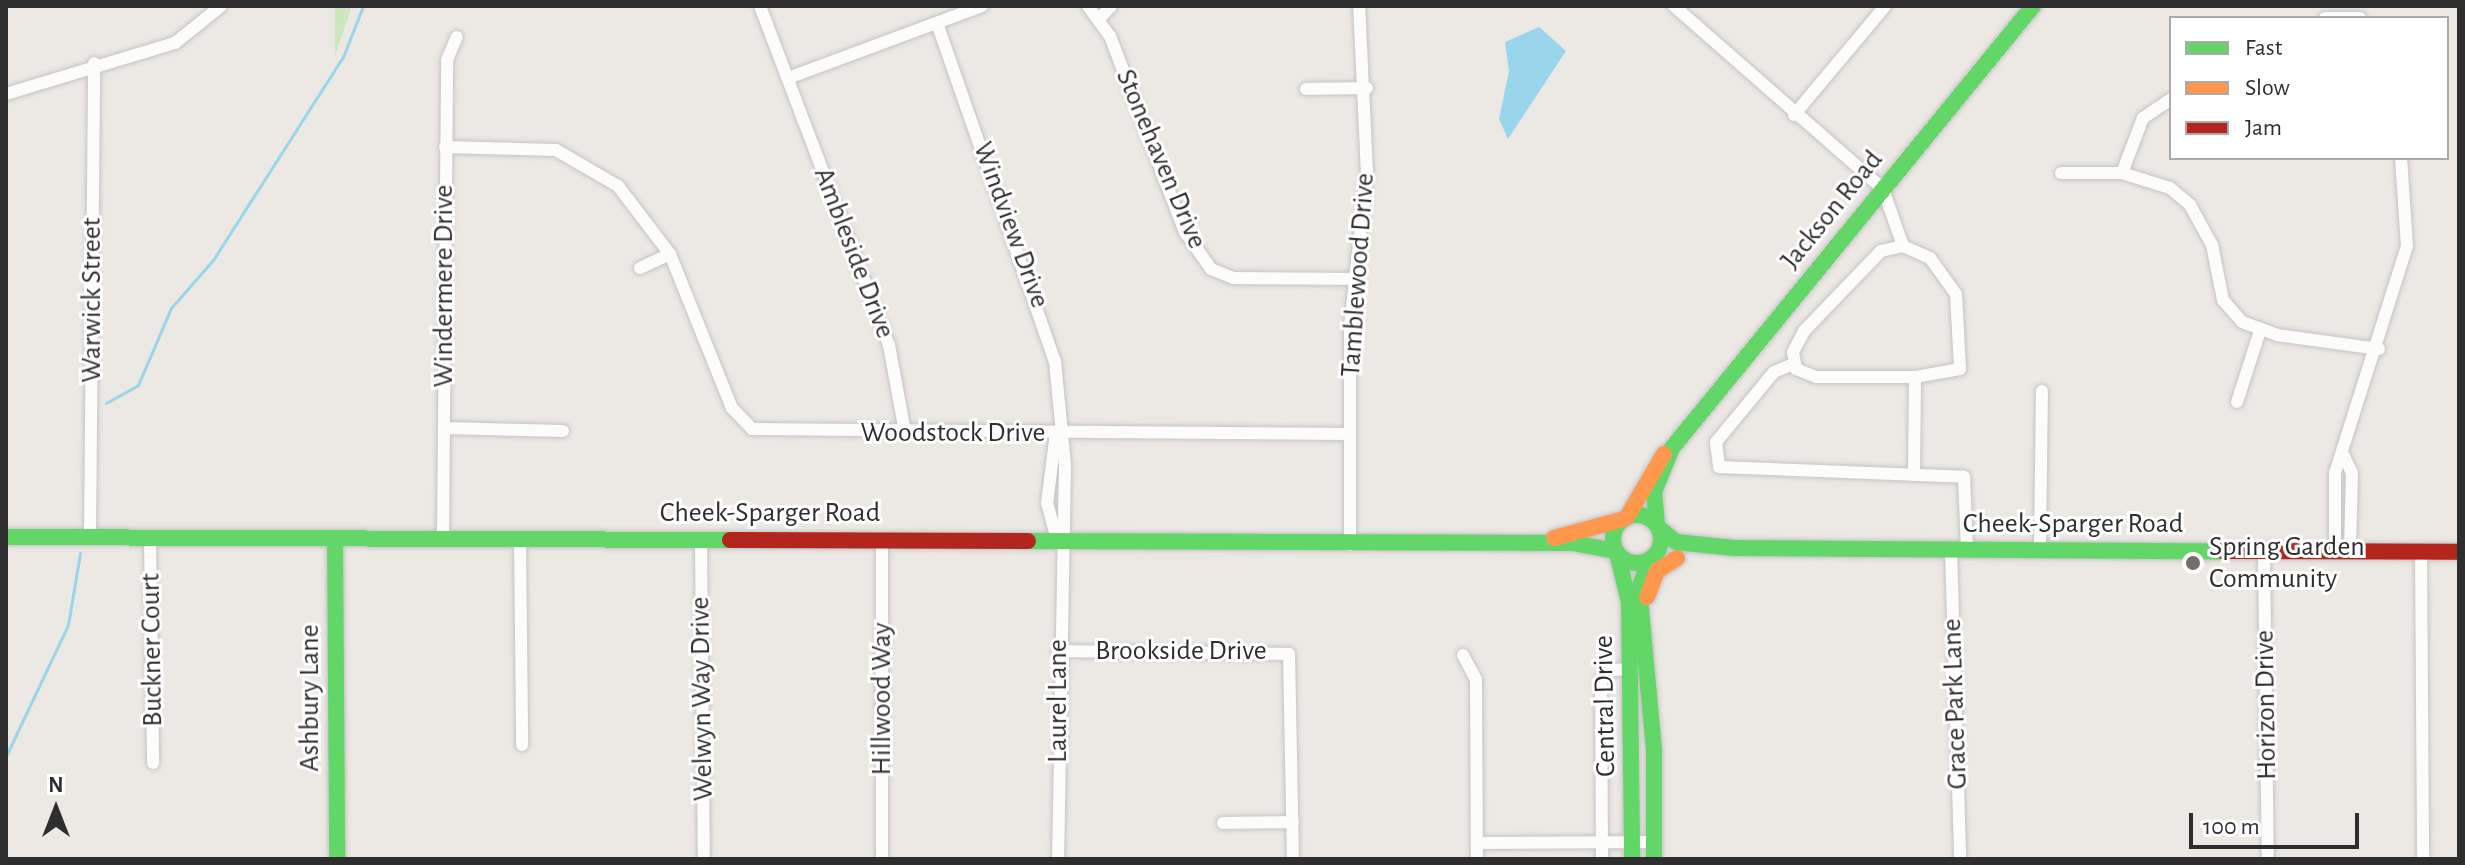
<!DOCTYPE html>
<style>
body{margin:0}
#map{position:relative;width:2465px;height:865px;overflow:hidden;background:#ece8e4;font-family:"Alegreya Sans",sans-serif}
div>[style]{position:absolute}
.green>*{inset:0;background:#cee6be}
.water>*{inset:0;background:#99d6ec}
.stream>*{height:3px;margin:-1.5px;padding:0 1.5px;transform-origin:1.5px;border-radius:1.5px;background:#99d6ec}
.roads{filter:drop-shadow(0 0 2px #c5c4c5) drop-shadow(0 0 2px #c5c4c5)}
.street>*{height:12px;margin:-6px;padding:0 6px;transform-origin:6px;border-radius:6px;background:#fcfcfb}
.fast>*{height:16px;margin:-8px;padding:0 8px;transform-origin:8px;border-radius:8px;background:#63d668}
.fast>.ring{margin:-8px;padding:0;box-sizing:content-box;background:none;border:16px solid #63d668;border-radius:50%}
.slow>*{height:16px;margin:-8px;padding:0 8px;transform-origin:8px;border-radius:8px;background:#ff974d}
.jam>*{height:16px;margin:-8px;padding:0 8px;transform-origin:8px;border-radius:8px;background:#b3261e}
.dots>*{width:22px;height:22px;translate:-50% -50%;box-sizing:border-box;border:4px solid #fff;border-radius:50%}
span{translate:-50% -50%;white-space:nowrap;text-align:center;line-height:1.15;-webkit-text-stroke:6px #fff;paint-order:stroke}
.street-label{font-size:28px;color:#2e2e2e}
.poi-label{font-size:28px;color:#2e2e2e}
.left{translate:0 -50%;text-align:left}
.frame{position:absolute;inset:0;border:8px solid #2e2e2e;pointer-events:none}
.legend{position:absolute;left:2169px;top:16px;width:280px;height:144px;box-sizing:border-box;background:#fff;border:2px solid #ababab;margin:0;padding:10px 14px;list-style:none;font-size:24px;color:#2e2e2e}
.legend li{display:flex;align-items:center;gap:16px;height:40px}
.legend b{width:40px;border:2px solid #ababab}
.north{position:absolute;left:16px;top:769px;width:80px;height:80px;-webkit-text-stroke:6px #fff;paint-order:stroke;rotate:0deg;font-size:22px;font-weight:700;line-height:32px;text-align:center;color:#2e2e2e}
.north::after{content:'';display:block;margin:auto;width:28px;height:36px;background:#2e2e2e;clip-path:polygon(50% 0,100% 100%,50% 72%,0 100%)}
.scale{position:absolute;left:2189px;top:813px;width:170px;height:36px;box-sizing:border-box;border:4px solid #2e2e2e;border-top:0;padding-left:10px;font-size:24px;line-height:28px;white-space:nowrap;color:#2e2e2e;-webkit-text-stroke:6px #fff;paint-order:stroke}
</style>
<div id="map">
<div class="green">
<div style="clip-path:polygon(335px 6px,352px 6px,335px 56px)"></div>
</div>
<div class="water">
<div style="clip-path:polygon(1539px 27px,1566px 51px,1508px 139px,1499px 119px,1509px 71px,1505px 42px)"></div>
</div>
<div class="stream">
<div style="left:106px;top:403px;width:37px;rotate:-29deg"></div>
<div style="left:138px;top:385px;width:84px;rotate:-66.8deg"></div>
<div style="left:171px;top:308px;width:64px;rotate:-48.8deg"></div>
<div style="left:213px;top:260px;width:241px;rotate:-57.4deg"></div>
<div style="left:343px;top:57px;width:55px;rotate:-68.6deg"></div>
<div style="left:6px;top:756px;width:145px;rotate:-64.7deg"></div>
<div style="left:68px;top:625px;width:73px;rotate:-80.5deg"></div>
</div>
<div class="roads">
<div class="street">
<div style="left:760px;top:6px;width:363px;rotate:69.2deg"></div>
<div style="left:889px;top:345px;width:88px;rotate:79.6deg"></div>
<div style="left:1088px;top:6px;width:37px;rotate:54deg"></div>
<div style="left:1110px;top:36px;width:210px;rotate:69.1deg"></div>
<div style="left:1185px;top:232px;width:45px;rotate:54.9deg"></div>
<div style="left:1211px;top:269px;width:24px;rotate:22deg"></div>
<div style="left:1233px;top:278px;width:121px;rotate:0.5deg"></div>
<div style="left:1674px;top:6px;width:278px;rotate:41.2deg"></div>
<div style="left:1883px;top:189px;width:60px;rotate:70.7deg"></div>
<div style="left:1100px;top:18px;width:16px;rotate:-47deg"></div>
<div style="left:2325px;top:18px;width:35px"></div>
<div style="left:937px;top:23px;width:358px;rotate:70.8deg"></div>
<div style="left:1055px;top:361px;width:103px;rotate:84.5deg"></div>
<div style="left:1065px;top:464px;width:395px;rotate:91deg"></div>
<div style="left:788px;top:78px;width:207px;rotate:-20.4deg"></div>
<div style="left:1306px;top:89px;width:61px;rotate:-0.9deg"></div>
<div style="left:6px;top:94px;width:177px;rotate:-16.8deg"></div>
<div style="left:175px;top:43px;width:59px;rotate:-38.8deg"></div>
<div style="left:1794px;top:115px;width:142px;rotate:-50.1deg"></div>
<div style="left:445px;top:147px;width:111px;rotate:1.5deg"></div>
<div style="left:556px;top:150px;width:72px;rotate:30.1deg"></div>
<div style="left:618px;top:186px;width:86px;rotate:52.6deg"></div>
<div style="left:670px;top:254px;width:166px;rotate:68.1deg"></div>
<div style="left:732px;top:408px;width:29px;rotate:46deg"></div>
<div style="left:752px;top:429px;width:597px;rotate:0.48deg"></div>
<div style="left:2061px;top:173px;width:61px"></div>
<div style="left:2122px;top:173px;width:50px;rotate:17.4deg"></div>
<div style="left:2170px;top:188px;width:26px;rotate:40deg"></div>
<div style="left:2190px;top:205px;width:46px;rotate:61.2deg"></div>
<div style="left:2212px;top:245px;width:56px;rotate:78.7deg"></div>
<div style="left:2223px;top:300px;width:29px;rotate:49deg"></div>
<div style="left:2242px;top:322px;width:37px;rotate:20deg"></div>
<div style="left:2277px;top:335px;width:103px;rotate:7.8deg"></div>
<div style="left:2122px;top:173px;width:59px;rotate:-69.1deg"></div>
<div style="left:2143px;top:118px;width:34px;rotate:-34deg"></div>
<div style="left:1903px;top:246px;width:30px;rotate:24deg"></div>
<div style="left:1930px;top:258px;width:44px;rotate:54.2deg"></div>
<div style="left:1956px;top:294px;width:75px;rotate:86.9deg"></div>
<div style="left:1960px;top:369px;width:46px;rotate:169.9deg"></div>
<div style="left:1915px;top:377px;width:99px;rotate:180deg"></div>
<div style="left:1816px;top:377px;width:22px;rotate:-158deg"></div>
<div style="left:1796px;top:369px;width:17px;rotate:-100deg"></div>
<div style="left:1793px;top:352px;width:24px;rotate:-62deg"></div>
<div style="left:1804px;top:331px;width:111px;rotate:-46.1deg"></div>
<div style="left:1881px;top:251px;width:23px;rotate:-13deg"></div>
<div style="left:640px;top:268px;width:33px;rotate:-25deg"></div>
<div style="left:1793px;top:364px;width:21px;rotate:157deg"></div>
<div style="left:1774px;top:372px;width:91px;rotate:129.6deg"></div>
<div style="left:1716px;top:442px;width:25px;rotate:83deg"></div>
<div style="left:1719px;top:467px;width:245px;rotate:2.3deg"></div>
<div style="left:1964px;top:477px;width:72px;rotate:87.6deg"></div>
<div style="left:2237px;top:402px;width:75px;rotate:-72.1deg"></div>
<div style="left:444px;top:428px;width:119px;rotate:1.4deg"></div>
<div style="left:2344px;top:456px;width:19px;rotate:65deg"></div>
<div style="left:2352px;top:473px;width:78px;rotate:91.5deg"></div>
<div style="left:1914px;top:475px;width:98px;rotate:-89.4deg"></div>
<div style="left:1056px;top:536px;width:34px;rotate:-105deg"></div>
<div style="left:1047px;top:503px;width:71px;rotate:-82.7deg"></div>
<div style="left:90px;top:537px;width:474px;rotate:-89.5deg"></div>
<div style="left:443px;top:537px;width:477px;rotate:-89.5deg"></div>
<div style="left:447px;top:60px;width:25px;rotate:-67deg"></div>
<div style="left:150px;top:538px;width:225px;rotate:89.2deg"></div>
<div style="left:520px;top:538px;width:207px;rotate:89.4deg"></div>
<div style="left:701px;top:539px;width:320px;rotate:89.5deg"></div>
<div style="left:1350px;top:545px;width:219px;rotate:-90deg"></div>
<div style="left:1350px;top:326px;width:154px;rotate:-83.7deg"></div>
<div style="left:1367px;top:173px;width:167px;rotate:-92.7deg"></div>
<div style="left:1951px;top:549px;width:310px;rotate:88.3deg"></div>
<div style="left:2040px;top:549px;width:158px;rotate:-89.3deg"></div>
<div style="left:2264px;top:551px;width:308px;rotate:89.3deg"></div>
<div style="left:2335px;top:551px;width:78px;rotate:-90deg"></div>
<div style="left:2335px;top:473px;width:238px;rotate:-72.4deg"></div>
<div style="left:2407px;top:246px;width:88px;rotate:-93.9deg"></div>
<div style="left:2421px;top:552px;width:307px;rotate:89.6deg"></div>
<div style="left:1058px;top:651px;width:231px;rotate:0.7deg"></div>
<div style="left:1289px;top:654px;width:205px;rotate:88.9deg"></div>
<div style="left:1463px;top:655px;width:27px;rotate:62deg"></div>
<div style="left:1476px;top:679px;width:180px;rotate:89.7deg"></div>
<div style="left:1223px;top:823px;width:70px;rotate:-0.8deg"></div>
<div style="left:1477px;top:843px;width:177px;rotate:-0.3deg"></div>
<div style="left:882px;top:859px;width:319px;rotate:-90deg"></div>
<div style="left:1602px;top:859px;width:178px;rotate:-90.3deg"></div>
<div style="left:1601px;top:681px;width:16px;rotate:-45deg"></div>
<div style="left:1612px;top:670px;width:20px;rotate:-3deg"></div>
</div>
<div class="fast">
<div class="ring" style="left:1613px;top:515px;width:32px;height:32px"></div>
<div style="left:1657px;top:525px;width:33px;rotate:-95deg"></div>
<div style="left:1654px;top:492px;width:48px;rotate:-67.8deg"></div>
<div style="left:1672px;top:448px;width:571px;rotate:-50.76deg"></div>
<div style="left:1659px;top:528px;width:22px;rotate:39deg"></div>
<div style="left:1676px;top:542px;width:59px;rotate:5.8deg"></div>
<div style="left:1735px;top:548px;width:488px;rotate:0.4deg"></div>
<div style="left:6px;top:537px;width:724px;rotate:0.24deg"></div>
<div style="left:335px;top:538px;width:321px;rotate:89.6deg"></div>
<div style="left:1028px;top:541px;width:545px;rotate:0.21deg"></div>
<div style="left:1573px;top:543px;width:44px;rotate:10.5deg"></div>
<div style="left:1617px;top:553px;width:50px;rotate:76.2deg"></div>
<div style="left:1629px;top:602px;width:257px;rotate:89.3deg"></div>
<div style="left:1649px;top:561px;width:29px;rotate:110deg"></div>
<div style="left:1639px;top:588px;width:164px;rotate:84.7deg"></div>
<div style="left:1654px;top:751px;width:108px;rotate:90deg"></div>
</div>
<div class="slow">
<div style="left:1627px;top:517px;width:73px;rotate:-59.6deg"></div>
<div style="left:1554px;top:538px;width:73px;rotate:-15.2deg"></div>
<div style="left:1647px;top:597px;width:28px;rotate:-69deg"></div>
<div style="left:1657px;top:571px;width:24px;rotate:-33deg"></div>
</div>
<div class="jam">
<div style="left:730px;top:540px;width:298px;rotate:0.2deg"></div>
<div style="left:2223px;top:551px;width:236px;rotate:0.2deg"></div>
</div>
</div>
<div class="dots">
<div style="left:2193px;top:563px;background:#706f6e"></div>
</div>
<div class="street-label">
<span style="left:1161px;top:159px;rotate:67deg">Stonehaven Drive</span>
<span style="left:1832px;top:210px;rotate:-51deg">Jackson Road</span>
<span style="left:1011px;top:225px;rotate:70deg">Windview Drive</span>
<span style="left:854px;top:253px;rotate:69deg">Ambleside Drive</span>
<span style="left:1358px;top:275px;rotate:-86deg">Tamblewood Drive</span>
<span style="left:444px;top:286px;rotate:-90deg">Windermere Drive</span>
<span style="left:92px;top:300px;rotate:-90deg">Warwick Street</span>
<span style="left:953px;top:433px">Woodstock Drive</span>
<span style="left:770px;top:513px">Cheek-Sparger Road</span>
<span style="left:2073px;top:524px">Cheek-Sparger Road</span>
<span style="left:152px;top:650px;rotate:-91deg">Buckner Court</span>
<span style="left:1181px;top:651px">Brookside Drive</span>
<span style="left:310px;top:698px;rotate:-90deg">Ashbury Lane</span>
<span style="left:702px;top:699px;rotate:-91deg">Welwyn Way Drive</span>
<span style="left:882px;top:699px;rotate:-90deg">Hillwood Way</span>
<span style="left:1058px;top:701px;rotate:-90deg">Laurel Lane</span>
<span style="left:1955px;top:704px;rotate:-92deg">Grace Park Lane</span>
<span style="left:2266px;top:705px;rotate:-91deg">Horizon Drive</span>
<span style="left:1605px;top:706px;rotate:-91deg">Central Drive</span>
</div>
<div class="poi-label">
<span class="left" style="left:2209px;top:563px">Spring Garden<br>Community</span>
</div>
<div class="frame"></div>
<ul class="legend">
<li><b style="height:10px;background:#63d668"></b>Fast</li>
<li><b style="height:10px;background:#ff974d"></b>Slow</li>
<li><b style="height:10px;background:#b3261e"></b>Jam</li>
</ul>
<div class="north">N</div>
<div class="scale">100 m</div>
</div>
